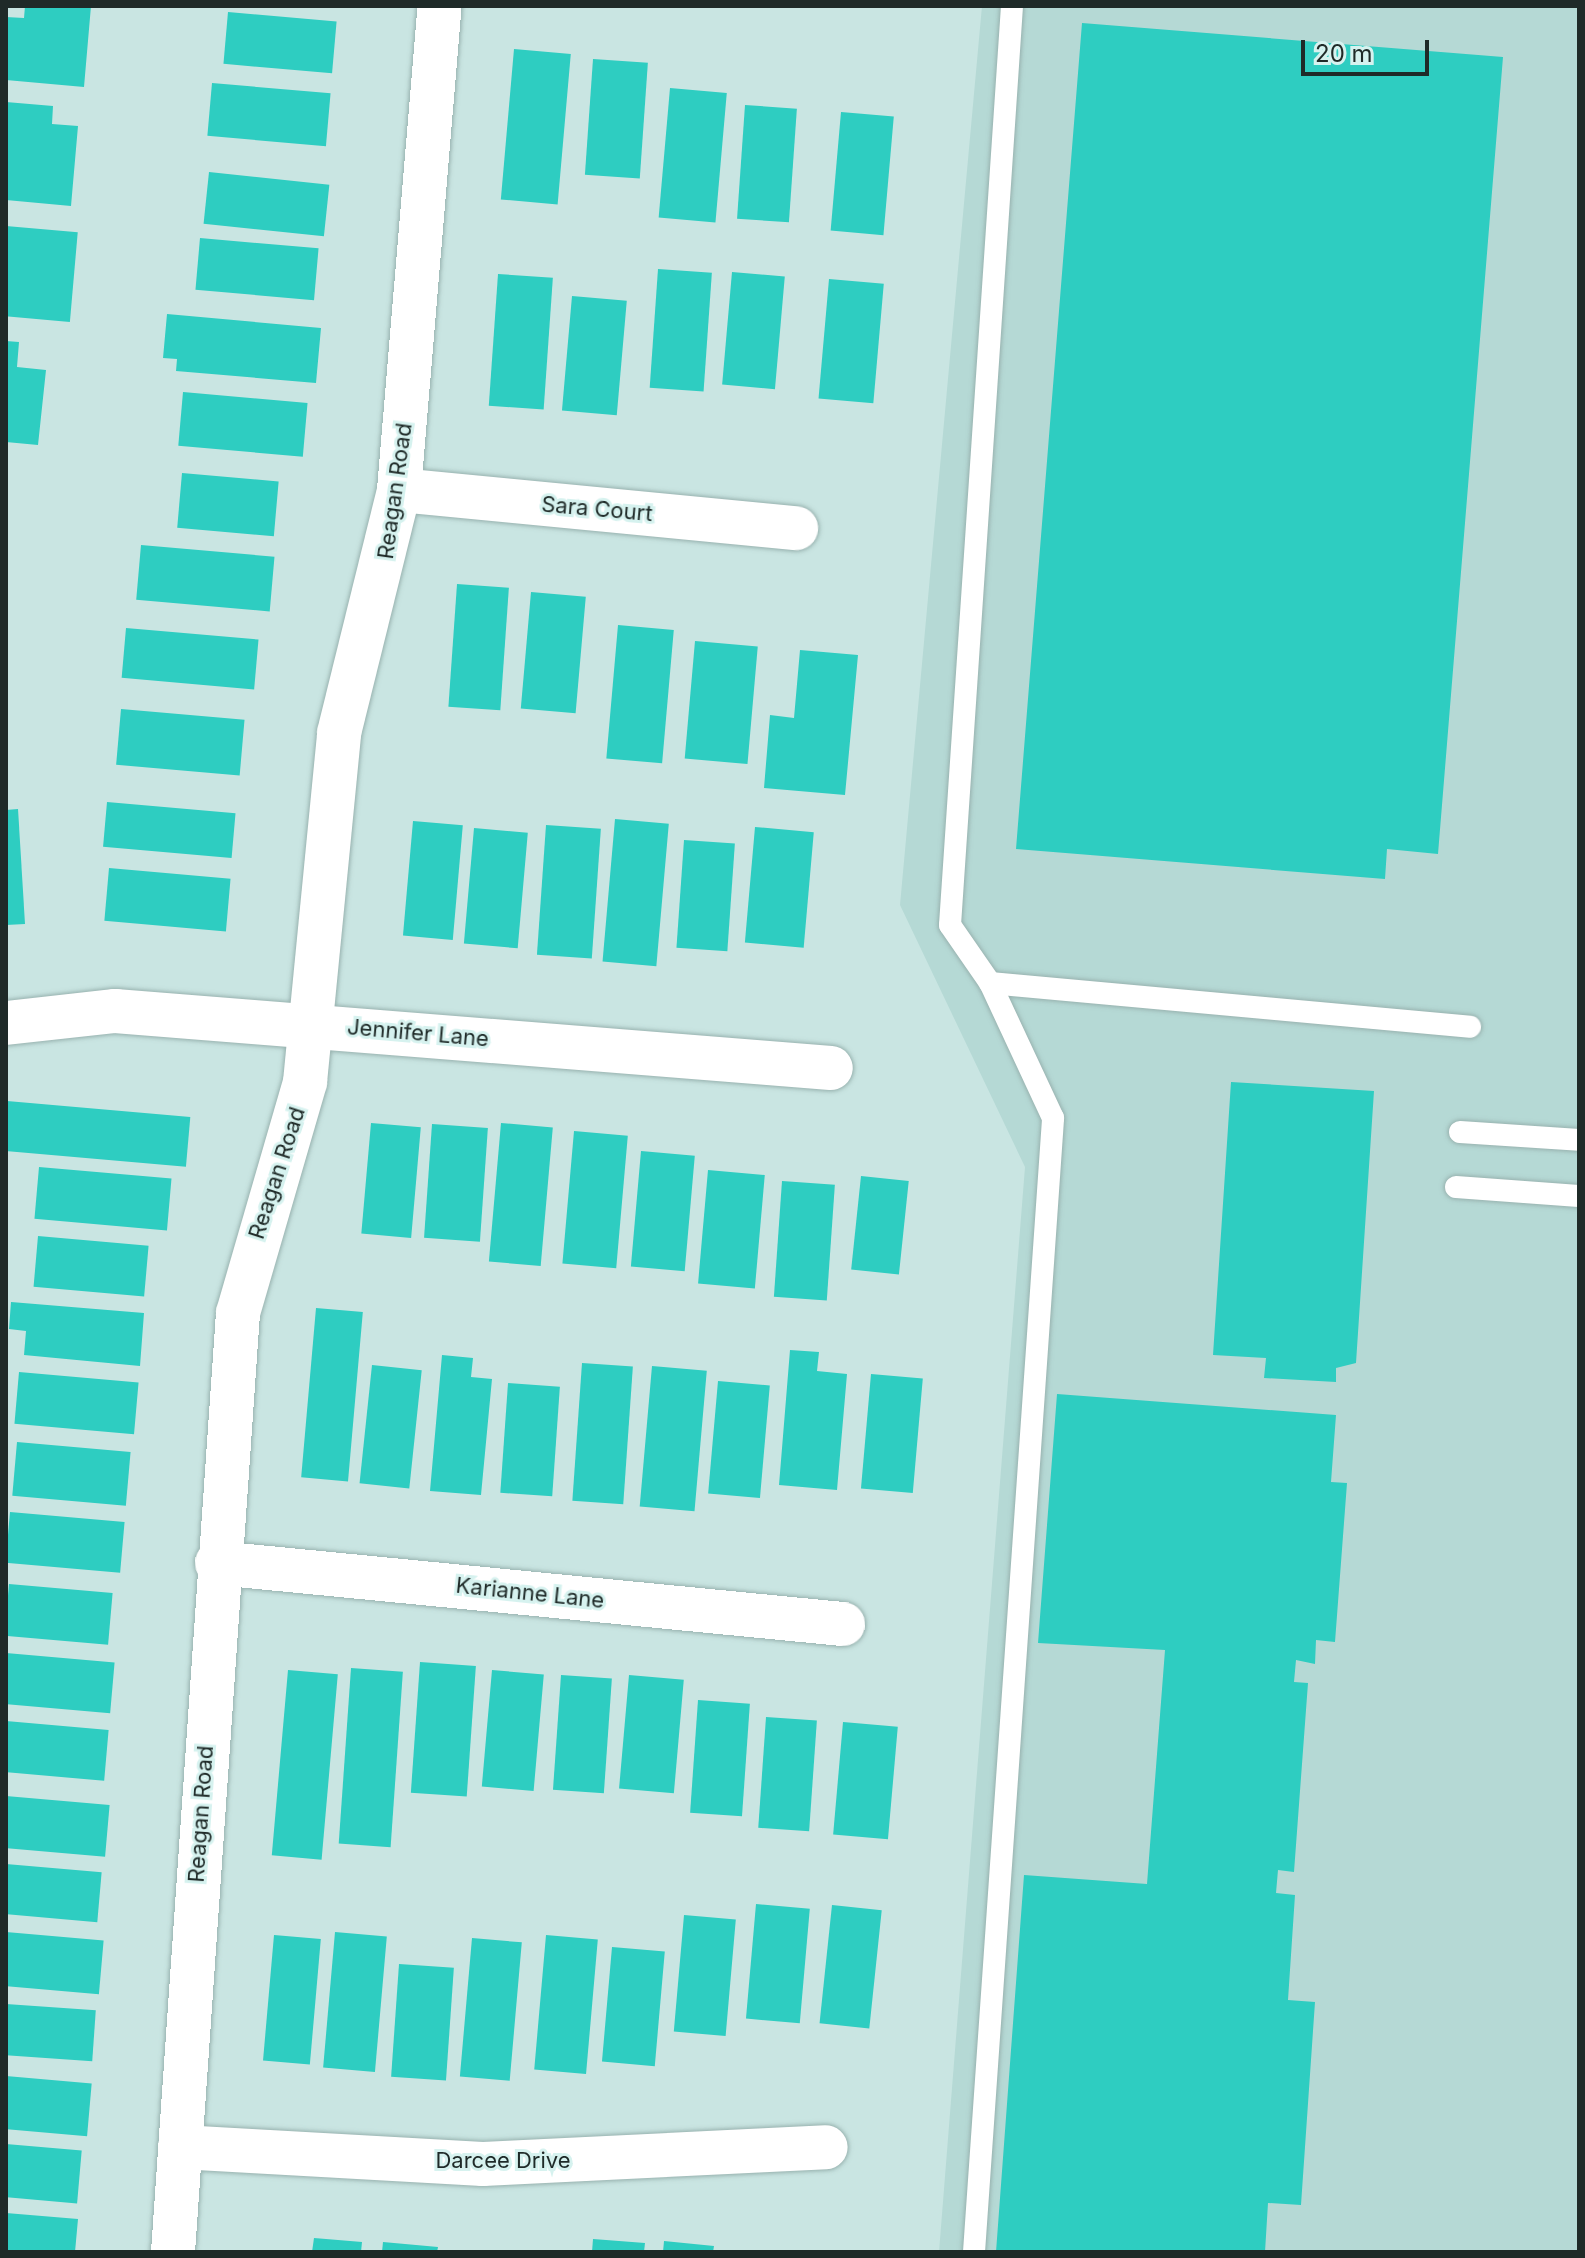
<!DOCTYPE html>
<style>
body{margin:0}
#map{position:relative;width:1585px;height:2258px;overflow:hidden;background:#c9e5e2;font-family:Inter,sans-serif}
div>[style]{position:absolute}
.built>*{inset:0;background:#b5d9d5}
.building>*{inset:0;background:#2ecdc1;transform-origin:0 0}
.roads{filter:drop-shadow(0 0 2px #98b2af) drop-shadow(0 0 2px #98b2af)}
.service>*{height:22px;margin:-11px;padding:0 11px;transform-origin:11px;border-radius:11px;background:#fff}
.minor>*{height:44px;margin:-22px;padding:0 22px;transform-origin:22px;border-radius:22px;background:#fff}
span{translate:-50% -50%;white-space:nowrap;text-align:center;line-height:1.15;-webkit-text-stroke:6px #d6f2ef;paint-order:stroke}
.street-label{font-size:22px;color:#1f2a28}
.frame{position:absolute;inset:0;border:8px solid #1f2a28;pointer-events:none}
.scale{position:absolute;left:1301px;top:40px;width:128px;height:36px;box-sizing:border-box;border:4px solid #1f2a28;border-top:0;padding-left:10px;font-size:24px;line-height:28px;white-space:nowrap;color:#1f2a28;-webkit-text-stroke:6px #d6f2ef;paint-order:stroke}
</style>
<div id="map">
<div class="built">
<div style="clip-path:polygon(982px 6px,1579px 6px,1579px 2252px,939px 2252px,1025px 1167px,900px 905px)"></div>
</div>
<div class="building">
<div style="clip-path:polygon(25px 6px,91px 6px,84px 87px,6px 80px,6px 17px,24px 18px)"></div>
<div style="left:228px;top:12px;width:109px;height:52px;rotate:5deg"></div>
<div style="clip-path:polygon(1082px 23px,1503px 57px,1438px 854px,1387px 849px,1385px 879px,1016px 849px)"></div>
<div style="left:514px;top:49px;width:57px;height:151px;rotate:5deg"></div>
<div style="left:593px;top:59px;width:55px;height:116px;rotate:4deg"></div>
<div style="left:212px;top:83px;width:119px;height:53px;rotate:5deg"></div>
<div style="left:670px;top:88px;width:57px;height:130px;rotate:5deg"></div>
<div style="clip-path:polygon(6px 102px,53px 106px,52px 124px,78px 126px,71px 206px,6px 200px)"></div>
<div style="left:745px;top:105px;width:52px;height:114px;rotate:4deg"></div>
<div style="left:841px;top:112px;width:53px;height:119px;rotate:5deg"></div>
<div style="left:209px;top:172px;width:121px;height:52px;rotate:6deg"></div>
<div style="left:6px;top:226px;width:72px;height:90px;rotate:5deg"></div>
<div style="left:200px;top:238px;width:119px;height:52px;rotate:5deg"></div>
<div style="left:658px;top:269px;width:54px;height:119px;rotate:4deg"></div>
<div style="left:732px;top:272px;width:53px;height:113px;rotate:5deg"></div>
<div style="left:498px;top:274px;width:55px;height:132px;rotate:4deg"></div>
<div style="left:829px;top:279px;width:55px;height:120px;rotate:5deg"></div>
<div style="left:572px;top:296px;width:55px;height:115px;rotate:5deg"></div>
<div style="clip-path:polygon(167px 314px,321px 328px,316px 383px,176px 371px,177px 359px,163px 358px)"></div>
<div style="clip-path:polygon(6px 341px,19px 342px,17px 367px,46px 370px,38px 445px,6px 442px)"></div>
<div style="left:183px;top:392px;width:125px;height:54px;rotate:5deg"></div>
<div style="left:182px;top:473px;width:97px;height:55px;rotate:5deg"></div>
<div style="left:141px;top:545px;width:134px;height:55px;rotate:5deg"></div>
<div style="left:457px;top:584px;width:52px;height:123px;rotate:4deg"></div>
<div style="left:531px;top:592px;width:55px;height:117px;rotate:5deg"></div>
<div style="left:618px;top:625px;width:56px;height:134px;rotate:5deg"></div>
<div style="left:126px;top:628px;width:133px;height:50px;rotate:5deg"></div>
<div style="left:695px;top:641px;width:63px;height:118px;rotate:5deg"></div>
<div style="clip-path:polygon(800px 650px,858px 655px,845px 795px,764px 788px,770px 715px,794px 718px)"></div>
<div style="left:121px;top:709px;width:124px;height:56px;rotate:5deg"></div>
<div style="left:107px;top:802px;width:129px;height:45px;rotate:5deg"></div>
<div style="clip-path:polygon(18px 809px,25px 924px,6px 925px,6px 810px)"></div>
<div style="left:615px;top:819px;width:54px;height:143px;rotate:5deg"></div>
<div style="left:413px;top:821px;width:50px;height:115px;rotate:5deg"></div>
<div style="left:546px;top:825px;width:55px;height:130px;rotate:4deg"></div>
<div style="left:755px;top:827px;width:59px;height:116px;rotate:5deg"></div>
<div style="left:474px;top:828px;width:54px;height:116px;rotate:5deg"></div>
<div style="left:684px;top:840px;width:51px;height:108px;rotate:4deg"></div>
<div style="left:109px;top:868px;width:122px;height:53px;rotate:5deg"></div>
<div style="clip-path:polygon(1231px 1082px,1374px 1091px,1356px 1363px,1336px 1368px,1336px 1382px,1264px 1378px,1266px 1358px,1213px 1355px)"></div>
<div style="left:7px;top:1101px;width:184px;height:50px;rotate:5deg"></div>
<div style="left:371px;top:1123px;width:50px;height:111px;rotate:5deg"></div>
<div style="left:501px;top:1123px;width:52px;height:139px;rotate:5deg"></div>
<div style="left:432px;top:1124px;width:56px;height:114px;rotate:4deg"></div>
<div style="left:574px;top:1131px;width:54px;height:133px;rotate:5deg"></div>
<div style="left:641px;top:1151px;width:54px;height:116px;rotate:5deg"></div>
<div style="left:39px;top:1167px;width:133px;height:52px;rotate:5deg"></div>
<div style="left:708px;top:1170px;width:57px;height:114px;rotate:5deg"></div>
<div style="left:861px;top:1176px;width:48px;height:94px;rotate:6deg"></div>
<div style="left:782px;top:1181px;width:53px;height:116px;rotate:4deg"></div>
<div style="left:38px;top:1236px;width:111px;height:51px;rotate:5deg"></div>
<div style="clip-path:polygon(11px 1302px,144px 1313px,140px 1366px,24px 1355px,26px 1331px,9px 1329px)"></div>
<div style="left:316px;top:1308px;width:47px;height:170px;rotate:5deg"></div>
<div style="clip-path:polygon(790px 1350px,819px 1352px,817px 1371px,847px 1374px,837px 1490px,779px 1485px)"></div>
<div style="clip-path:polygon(442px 1355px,473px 1358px,471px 1377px,492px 1379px,481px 1495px,430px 1491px)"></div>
<div style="left:582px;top:1363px;width:51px;height:138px;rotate:4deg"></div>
<div style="left:372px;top:1365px;width:50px;height:119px;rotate:6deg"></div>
<div style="left:652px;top:1366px;width:55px;height:141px;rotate:5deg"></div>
<div style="left:19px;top:1372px;width:120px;height:52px;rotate:5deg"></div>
<div style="left:871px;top:1374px;width:52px;height:115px;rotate:5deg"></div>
<div style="left:718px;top:1381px;width:52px;height:113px;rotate:5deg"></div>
<div style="left:508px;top:1383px;width:52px;height:110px;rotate:4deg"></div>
<div style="clip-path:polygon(1057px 1394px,1336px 1415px,1331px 1482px,1347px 1483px,1335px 1642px,1316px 1640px,1315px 1664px,1296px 1660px,1294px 1682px,1308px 1683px,1294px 1872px,1278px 1870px,1276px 1893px,1295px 1895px,1288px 2000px,1315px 2002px,1301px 2205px,1268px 2203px,1265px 2252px,996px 2252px,1024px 1875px,1147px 1884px,1165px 1650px,1038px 1643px)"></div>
<div style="left:17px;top:1442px;width:114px;height:54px;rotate:5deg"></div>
<div style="left:10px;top:1512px;width:115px;height:51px;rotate:5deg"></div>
<div style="left:9px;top:1584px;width:104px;height:52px;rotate:5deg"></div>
<div style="left:6px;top:1653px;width:109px;height:51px;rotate:5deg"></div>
<div style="left:420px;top:1662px;width:56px;height:131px;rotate:4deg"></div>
<div style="left:351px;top:1668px;width:52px;height:176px;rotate:4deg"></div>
<div style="left:288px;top:1670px;width:50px;height:186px;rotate:5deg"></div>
<div style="left:492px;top:1670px;width:52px;height:117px;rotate:5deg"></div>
<div style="left:561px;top:1675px;width:51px;height:115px;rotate:4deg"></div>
<div style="left:629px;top:1675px;width:55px;height:114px;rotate:5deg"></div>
<div style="left:698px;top:1700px;width:52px;height:113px;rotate:4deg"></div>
<div style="left:766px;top:1717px;width:51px;height:111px;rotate:4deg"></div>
<div style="left:6px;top:1721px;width:103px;height:51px;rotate:5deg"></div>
<div style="left:843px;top:1722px;width:55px;height:113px;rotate:5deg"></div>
<div style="left:6px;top:1796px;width:104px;height:52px;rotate:5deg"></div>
<div style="left:6px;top:1864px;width:96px;height:50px;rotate:5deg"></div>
<div style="left:756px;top:1904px;width:54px;height:115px;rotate:5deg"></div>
<div style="left:832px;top:1905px;width:50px;height:119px;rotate:6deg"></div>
<div style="left:684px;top:1915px;width:52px;height:117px;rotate:5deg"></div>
<div style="left:6px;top:1932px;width:98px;height:54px;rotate:5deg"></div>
<div style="left:335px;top:1932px;width:52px;height:136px;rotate:5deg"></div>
<div style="left:274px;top:1935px;width:47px;height:126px;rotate:5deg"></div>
<div style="left:546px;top:1935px;width:52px;height:135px;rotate:5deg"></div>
<div style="left:472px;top:1938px;width:50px;height:139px;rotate:5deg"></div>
<div style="left:612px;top:1947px;width:53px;height:115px;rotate:5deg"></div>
<div style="left:399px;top:1964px;width:55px;height:113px;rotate:4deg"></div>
<div style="left:6px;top:2004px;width:90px;height:51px;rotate:4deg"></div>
<div style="left:6px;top:2076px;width:86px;height:53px;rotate:5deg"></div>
<div style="left:6px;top:2144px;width:76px;height:53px;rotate:5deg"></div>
<div style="clip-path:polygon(6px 2213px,78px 2219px,75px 2252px,6px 2252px)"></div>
<div style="clip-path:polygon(314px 2238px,362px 2242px,361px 2252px,312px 2252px)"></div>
<div style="clip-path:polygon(593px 2239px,645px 2243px,644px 2252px,592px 2252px)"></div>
<div style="clip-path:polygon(664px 2241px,714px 2246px,713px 2252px,663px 2252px)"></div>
<div style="clip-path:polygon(383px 2242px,438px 2247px,437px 2252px,382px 2252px)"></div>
</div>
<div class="roads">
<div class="service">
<div style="left:1012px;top:6px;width:921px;rotate:93.86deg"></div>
<div style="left:950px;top:925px;width:70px;rotate:55.4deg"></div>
<div style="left:990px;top:983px;width:482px;rotate:5.2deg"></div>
<div style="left:1460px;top:1132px;width:119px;rotate:3.8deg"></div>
<div style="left:1456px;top:1187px;width:123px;rotate:4.2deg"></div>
<div style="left:974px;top:2252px;width:1137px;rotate:-86.01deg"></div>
<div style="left:1053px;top:1118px;width:149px;rotate:-115deg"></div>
</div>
<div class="minor">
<div style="left:399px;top:490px;width:399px;rotate:5.5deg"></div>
<div style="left:6px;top:1023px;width:110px;rotate:-6.3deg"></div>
<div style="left:115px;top:1011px;width:718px;rotate:4.55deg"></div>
<div style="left:217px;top:1563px;width:629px;rotate:5.57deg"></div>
<div style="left:180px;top:2147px;width:303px;rotate:3.2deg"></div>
<div style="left:483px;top:2164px;width:343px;rotate:-2.8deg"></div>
<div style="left:173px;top:2252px;width:941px;rotate:-86.04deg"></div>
<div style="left:238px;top:1313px;width:241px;rotate:-73.8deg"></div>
<div style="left:305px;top:1082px;width:351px;rotate:-84.4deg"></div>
<div style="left:339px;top:733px;width:250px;rotate:-76.1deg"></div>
<div style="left:399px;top:490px;width:486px;rotate:-85.2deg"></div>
</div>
</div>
<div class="street-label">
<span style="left:395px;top:491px;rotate:-82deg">Reagan Road</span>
<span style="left:597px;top:509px;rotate:5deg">Sara Court</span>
<span style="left:418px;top:1033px;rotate:5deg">Jennifer Lane</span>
<span style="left:277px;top:1173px;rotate:-72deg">Reagan Road</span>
<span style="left:530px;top:1593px;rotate:6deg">Karianne Lane</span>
<span style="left:201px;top:1814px;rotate:-86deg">Reagan Road</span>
<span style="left:503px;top:2161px">Darcee Drive</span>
</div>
<div class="frame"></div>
<div class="scale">20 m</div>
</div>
